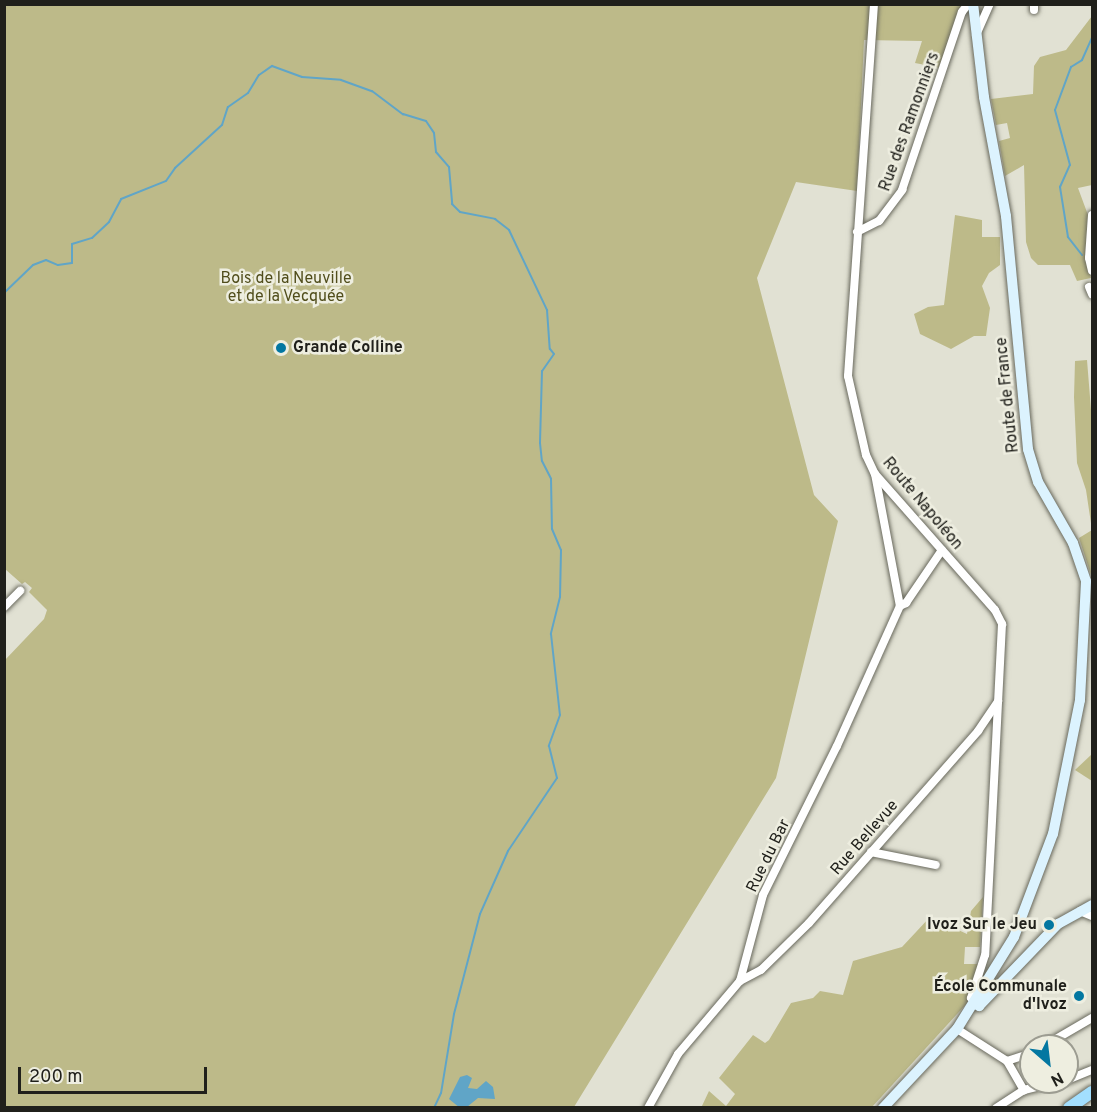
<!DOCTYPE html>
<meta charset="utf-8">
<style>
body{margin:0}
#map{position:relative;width:1097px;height:1112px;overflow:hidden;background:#e1e1d3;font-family:Overpass,sans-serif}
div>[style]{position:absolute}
.green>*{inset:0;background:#bdba89}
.water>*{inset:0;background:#60a5c7}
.stream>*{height:2px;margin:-1px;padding:0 1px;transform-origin:1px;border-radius:1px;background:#60a5c7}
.roads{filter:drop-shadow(0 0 2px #69695d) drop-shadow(0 0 2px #69695d)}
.minor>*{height:8px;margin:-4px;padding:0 4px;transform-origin:4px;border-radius:4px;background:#fff}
.secondary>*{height:10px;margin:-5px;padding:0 5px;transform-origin:5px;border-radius:5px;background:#dcf3fe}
.trunk>*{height:12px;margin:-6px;padding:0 6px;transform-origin:6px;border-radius:6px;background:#a3dffe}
.dots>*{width:16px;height:16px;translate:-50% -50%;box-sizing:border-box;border:3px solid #eeeee0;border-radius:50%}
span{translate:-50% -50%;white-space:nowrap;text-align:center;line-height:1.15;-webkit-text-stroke:5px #eeeee0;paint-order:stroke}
.street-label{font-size:16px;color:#20201b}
.park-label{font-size:16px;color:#504d1b}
.poi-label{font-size:16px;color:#20201b;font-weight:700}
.left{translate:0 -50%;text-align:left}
.right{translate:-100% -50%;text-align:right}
.frame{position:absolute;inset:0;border:6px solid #20201b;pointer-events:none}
.north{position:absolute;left:1019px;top:1034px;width:60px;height:60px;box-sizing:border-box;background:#eeeee0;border:2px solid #9c9c91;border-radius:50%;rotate:152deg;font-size:16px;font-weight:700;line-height:24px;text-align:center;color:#20201b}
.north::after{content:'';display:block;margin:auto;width:21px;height:27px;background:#0377a1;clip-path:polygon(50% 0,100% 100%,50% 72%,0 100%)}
.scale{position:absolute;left:18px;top:1067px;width:189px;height:27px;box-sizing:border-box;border:3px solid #20201b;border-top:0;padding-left:8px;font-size:18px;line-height:21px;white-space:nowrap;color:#20201b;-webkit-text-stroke:4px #eeeee0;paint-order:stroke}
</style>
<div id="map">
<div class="green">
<div style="clip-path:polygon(5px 5px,961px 5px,941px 68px,915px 63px,922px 41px,864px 40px,857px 191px,796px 182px,757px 278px,814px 495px,838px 521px,776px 778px,574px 1107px,5px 1107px,5px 660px,44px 619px,47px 610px,29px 592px,32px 588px,25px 582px,22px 584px,5px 569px)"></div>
<div style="clip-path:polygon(1092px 16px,1092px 185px,1078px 188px,1088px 215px,1085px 257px,1091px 278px,1077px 281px,1070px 265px,1038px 265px,1031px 258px,1026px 242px,1024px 165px,1005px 176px,999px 141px,1010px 138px,1007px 123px,996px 125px,991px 99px,1033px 94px,1034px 66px,1040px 57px,1066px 50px)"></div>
<div style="clip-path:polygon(955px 215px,982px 220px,982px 237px,1000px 237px,1000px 265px,989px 273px,982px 286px,990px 308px,986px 336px,974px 336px,951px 349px,920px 334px,914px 314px,928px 307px,944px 305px)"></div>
<div style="clip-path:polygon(1087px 360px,1092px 422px,1092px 578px,1079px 538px,1092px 530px,1086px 490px,1077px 463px,1074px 397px,1075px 361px)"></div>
<div style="clip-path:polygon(1092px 754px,1092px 781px,1075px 770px)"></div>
<div style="clip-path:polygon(983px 897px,980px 947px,965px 947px,964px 964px,978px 964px,969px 1001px,872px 1107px,701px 1108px,709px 1091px,726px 1106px,735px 1094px,719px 1078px,753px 1035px,765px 1043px,769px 1040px,791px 1003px,813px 998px,820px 991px,843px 995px,853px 961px,902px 947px,930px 917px,967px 934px,971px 911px)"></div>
</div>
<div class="water">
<div style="clip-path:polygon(467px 1075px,472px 1078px,468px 1088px,477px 1089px,486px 1081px,493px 1087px,495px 1099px,478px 1098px,467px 1107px,460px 1108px,449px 1099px,460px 1077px)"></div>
</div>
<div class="stream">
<div style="left:1082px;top:255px;width:23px;rotate:-128deg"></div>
<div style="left:1068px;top:237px;width:51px;rotate:-99.1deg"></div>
<div style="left:1060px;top:187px;width:24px;rotate:-66deg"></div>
<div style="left:1070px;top:165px;width:57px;rotate:-105.3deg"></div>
<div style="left:1055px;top:110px;width:46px;rotate:-69.6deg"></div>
<div style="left:1071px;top:67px;width:13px;rotate:-32deg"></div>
<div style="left:1082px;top:60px;width:24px;rotate:-66deg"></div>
<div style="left:4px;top:293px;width:40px;rotate:-44deg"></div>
<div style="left:33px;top:265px;width:14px;rotate:-21deg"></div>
<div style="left:46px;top:260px;width:13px;rotate:23deg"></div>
<div style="left:58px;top:265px;width:14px;rotate:-8deg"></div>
<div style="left:72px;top:263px;width:19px;rotate:-90deg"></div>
<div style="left:72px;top:244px;width:21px;rotate:-17deg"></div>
<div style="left:92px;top:238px;width:23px;rotate:-43deg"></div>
<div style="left:109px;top:222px;width:26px;rotate:-62deg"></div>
<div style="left:121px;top:199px;width:48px;rotate:-21.8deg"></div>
<div style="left:166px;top:181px;width:16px;rotate:-55deg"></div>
<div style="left:175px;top:168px;width:64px;rotate:-42.5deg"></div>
<div style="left:222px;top:125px;width:19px;rotate:-72deg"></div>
<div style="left:228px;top:107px;width:24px;rotate:-35deg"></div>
<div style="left:248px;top:93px;width:21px;rotate:-59deg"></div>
<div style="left:259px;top:75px;width:16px;rotate:-35deg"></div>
<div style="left:272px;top:66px;width:32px;rotate:20deg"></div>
<div style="left:302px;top:77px;width:39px;rotate:4deg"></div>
<div style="left:341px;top:80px;width:33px;rotate:20deg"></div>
<div style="left:372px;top:91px;width:39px;rotate:37deg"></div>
<div style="left:403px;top:114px;width:24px;rotate:17deg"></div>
<div style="left:426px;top:121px;width:14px;rotate:56deg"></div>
<div style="left:434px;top:133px;width:19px;rotate:84deg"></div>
<div style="left:436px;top:152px;width:20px;rotate:49deg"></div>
<div style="left:449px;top:167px;width:37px;rotate:85deg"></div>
<div style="left:452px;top:204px;width:11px;rotate:45deg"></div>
<div style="left:460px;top:212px;width:36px;rotate:11deg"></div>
<div style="left:495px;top:219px;width:18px;rotate:38deg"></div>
<div style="left:509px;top:230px;width:89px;rotate:64.6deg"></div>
<div style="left:547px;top:310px;width:39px;rotate:86deg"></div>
<div style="left:550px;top:349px;width:6px;rotate:51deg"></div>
<div style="left:554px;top:354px;width:21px;rotate:125deg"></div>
<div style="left:542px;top:371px;width:72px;rotate:91.6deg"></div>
<div style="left:540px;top:443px;width:18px;rotate:84deg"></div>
<div style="left:542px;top:461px;width:20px;rotate:63deg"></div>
<div style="left:551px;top:479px;width:50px;rotate:88.9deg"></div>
<div style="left:552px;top:529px;width:23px;rotate:67deg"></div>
<div style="left:561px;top:550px;width:47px;rotate:91.2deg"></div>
<div style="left:560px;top:597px;width:38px;rotate:104deg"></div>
<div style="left:551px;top:634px;width:81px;rotate:83.7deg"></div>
<div style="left:560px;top:715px;width:33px;rotate:110deg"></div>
<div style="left:549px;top:746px;width:33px;rotate:76deg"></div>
<div style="left:557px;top:778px;width:88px;rotate:123.9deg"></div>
<div style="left:508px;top:851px;width:69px;rotate:114deg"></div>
<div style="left:480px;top:914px;width:103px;rotate:104.6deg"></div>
<div style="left:454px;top:1014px;width:80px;rotate:99.3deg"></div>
<div style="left:441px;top:1093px;width:17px;rotate:115deg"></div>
</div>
<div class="roads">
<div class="minor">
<div style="left:874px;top:4px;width:373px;rotate:94deg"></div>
<div style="left:848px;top:376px;width:81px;rotate:77.2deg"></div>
<div style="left:866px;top:455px;width:21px;rotate:65deg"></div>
<div style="left:875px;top:474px;width:181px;rotate:48.6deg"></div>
<div style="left:995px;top:610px;width:16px;rotate:63deg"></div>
<div style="left:1002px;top:624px;width:331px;rotate:92.9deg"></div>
<div style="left:985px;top:955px;width:45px;rotate:108deg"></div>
<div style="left:971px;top:998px;width:6px;rotate:45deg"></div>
<div style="left:1034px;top:10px;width:6px;rotate:-90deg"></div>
<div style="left:976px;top:35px;width:34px;rotate:-66deg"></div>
<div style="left:1092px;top:215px;width:43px;rotate:94deg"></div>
<div style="left:1089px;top:258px;width:13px;rotate:77deg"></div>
<div style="left:857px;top:232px;width:25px;rotate:-27deg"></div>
<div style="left:879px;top:221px;width:39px;rotate:-53deg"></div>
<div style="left:902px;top:190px;width:188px;rotate:-71.4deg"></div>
<div style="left:962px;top:12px;width:10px;rotate:-53deg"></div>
<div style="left:1089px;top:287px;width:8px;rotate:67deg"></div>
<div style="left:875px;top:474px;width:134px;rotate:79.3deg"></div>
<div style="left:900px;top:606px;width:7px;rotate:-27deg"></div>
<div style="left:906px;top:603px;width:64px;rotate:-55.8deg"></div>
<div style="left:4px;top:607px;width:23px;rotate:-45deg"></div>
<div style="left:871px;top:852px;width:66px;rotate:11.3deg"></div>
<div style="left:1080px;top:911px;width:13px;rotate:23deg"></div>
<div style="left:740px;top:981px;width:24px;rotate:-28deg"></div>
<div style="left:761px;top:970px;width:67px;rotate:-44.4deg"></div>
<div style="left:809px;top:923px;width:256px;rotate:-48.6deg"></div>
<div style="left:978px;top:731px;width:36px;rotate:-56deg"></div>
<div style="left:957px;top:1029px;width:59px;rotate:32.6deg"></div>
<div style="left:1007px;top:1061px;width:25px;rotate:-18deg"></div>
<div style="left:1044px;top:1046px;width:56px;rotate:-30.3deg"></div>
<div style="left:1007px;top:1061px;width:34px;rotate:60deg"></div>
<div style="left:1067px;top:1080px;width:27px;rotate:-22deg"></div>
<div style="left:648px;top:1108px;width:62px;rotate:-60.9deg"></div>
<div style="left:678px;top:1054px;width:96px;rotate:-49.7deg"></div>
<div style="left:740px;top:981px;width:89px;rotate:-75deg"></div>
<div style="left:763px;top:895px;width:166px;rotate:-63.6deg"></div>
<div style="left:837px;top:746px;width:154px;rotate:-65.8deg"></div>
<div style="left:996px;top:1108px;width:33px;rotate:-33deg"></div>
<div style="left:1024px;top:1090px;width:34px;rotate:-14deg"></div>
</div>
<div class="secondary">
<div style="left:975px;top:1002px;width:6px;rotate:45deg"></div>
<div style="left:979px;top:1006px;width:114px;rotate:-46.1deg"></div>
<div style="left:1058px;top:924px;width:39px;rotate:-29deg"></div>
<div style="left:883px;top:1108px;width:108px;rotate:-46.9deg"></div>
<div style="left:957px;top:1029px;width:108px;rotate:-58.2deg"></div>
<div style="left:1014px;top:937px;width:110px;rotate:-69.3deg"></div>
<div style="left:1053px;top:834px;width:137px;rotate:-78.6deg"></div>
<div style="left:1080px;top:700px;width:119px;rotate:-87.1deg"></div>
<div style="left:1086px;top:581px;width:40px;rotate:-108.9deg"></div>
<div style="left:1073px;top:543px;width:70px;rotate:-119.8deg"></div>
<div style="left:1038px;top:482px;width:34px;rotate:-107deg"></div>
<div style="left:1028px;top:449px;width:234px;rotate:-95.4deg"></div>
<div style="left:1006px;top:216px;width:121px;rotate:-100.5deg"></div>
<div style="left:984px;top:97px;width:94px;rotate:-96.7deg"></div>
</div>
<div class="trunk">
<div style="left:1069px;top:1108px;width:28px;rotate:-35deg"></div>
</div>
</div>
<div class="dots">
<div style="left:281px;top:348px;background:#0377a1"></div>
<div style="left:1049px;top:925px;background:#0377a1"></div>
<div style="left:1079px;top:996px;background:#0377a1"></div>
</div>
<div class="street-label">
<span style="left:910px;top:122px;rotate:-70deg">Rue des Ramonniers</span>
<span style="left:1008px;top:395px;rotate:-96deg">Route de France</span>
<span style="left:922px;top:504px;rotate:50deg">Route Napoléon</span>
<span style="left:865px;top:838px;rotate:-49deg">Rue Bellevue</span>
<span style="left:769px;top:856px;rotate:-64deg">Rue du Bar</span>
</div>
<div class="park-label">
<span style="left:286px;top:288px">Bois de la Neuville<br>et de la Vecquée</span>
</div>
<div class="poi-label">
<span class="left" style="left:293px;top:348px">Grande Colline</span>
<span class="right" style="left:1037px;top:925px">Ivoz Sur le Jeu</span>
<span class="right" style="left:1067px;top:996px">École Communale<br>d'Ivoz</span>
</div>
<div class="frame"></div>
<div class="north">N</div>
<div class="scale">200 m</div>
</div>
